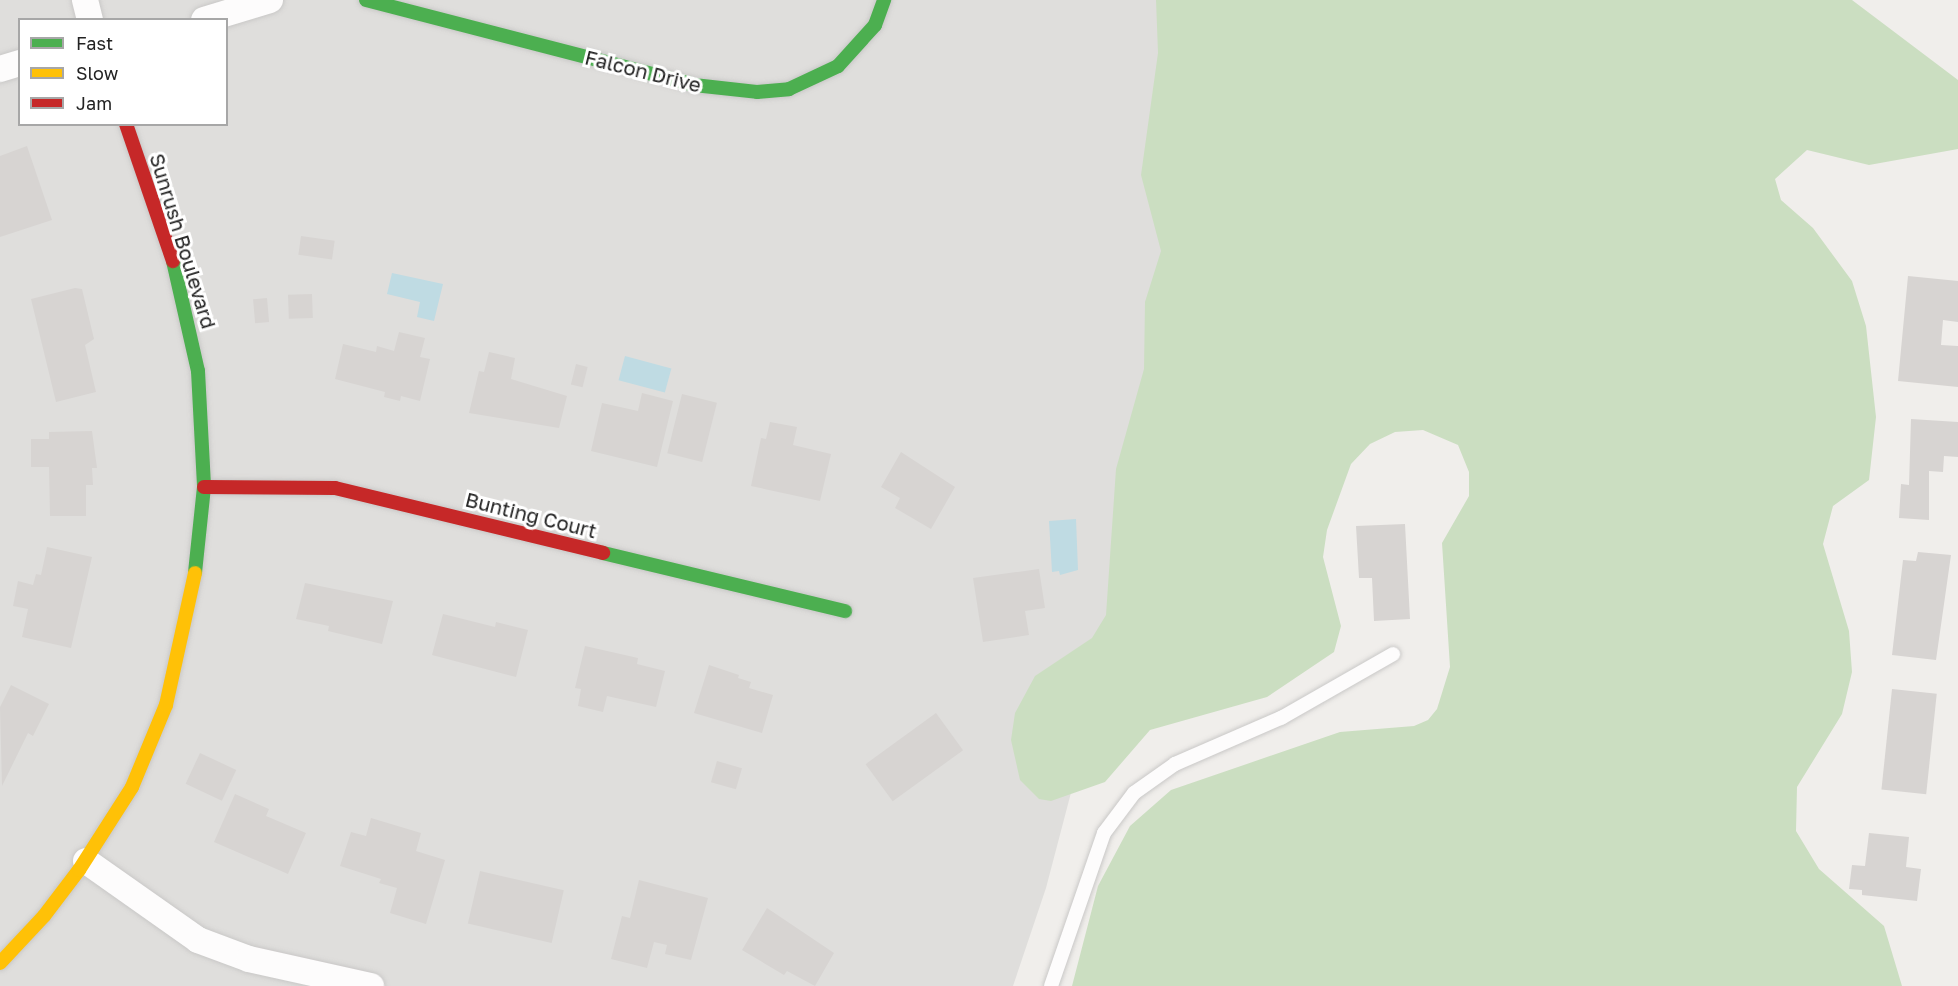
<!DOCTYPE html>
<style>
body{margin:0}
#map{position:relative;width:1958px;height:986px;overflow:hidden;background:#f0eeeb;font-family:"Golos Text",sans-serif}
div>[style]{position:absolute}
.residential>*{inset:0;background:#dfdedc}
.forest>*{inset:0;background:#cbdec1}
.water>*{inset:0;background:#bfdbe3;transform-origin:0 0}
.building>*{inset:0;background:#d7d4d2;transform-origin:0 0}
.roads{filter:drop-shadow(0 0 2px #c9c8c7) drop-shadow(0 0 2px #c9c8c7)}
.lane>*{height:14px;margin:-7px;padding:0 7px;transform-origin:7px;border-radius:7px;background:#fdfcfc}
.street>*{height:26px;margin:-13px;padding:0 13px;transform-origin:13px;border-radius:13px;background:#fdfcfc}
.fast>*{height:14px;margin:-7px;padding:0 7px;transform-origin:7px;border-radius:7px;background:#4caf50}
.slow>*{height:14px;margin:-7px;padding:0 7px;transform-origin:7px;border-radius:7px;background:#ffc107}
.jam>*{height:14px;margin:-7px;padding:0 7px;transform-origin:7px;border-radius:7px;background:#c62828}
span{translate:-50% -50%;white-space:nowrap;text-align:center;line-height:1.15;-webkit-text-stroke:6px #fff;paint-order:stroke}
.street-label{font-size:20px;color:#222}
.legend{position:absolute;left:18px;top:18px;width:210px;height:108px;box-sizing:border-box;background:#fff;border:2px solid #a7a7a7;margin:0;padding:8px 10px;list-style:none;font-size:18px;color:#222}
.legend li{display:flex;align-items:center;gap:12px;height:30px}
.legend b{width:30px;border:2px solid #a7a7a7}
</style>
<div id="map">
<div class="residential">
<div style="clip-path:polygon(evenodd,0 0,1279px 0,1046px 888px,1013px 986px,0 986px,0 0,20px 20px,226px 20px,226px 124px,20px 124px,20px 20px)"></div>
</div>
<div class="forest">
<div style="clip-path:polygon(1156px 0,1852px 0,1958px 80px,1958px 149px,1869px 165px,1807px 150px,1775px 179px,1781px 200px,1813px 228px,1852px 281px,1866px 326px,1876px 417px,1869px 480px,1833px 506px,1823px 544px,1849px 631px,1852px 672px,1842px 714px,1797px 787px,1796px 831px,1819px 869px,1884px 926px,1902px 986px,1072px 986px,1098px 886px,1130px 826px,1171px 790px,1340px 732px,1414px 726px,1428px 720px,1437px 709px,1450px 667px,1442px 543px,1469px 496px,1469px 472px,1458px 445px,1423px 430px,1395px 432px,1370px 444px,1351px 464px,1327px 530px,1323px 557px,1341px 626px,1334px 652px,1267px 697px,1150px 730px,1105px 782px,1051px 801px,1039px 799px,1020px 780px,1011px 740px,1015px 713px,1035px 676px,1092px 638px,1106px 615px,1116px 469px,1144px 369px,1145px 302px,1161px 251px,1141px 175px,1158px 53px)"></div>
</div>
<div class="water">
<div style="clip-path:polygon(392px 273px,443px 284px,434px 321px,417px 317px,420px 302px,387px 294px)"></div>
<div style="left:625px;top:356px;width:48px;height:25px;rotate:15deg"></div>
<div style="clip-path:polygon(1076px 519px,1078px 570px,1060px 575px,1059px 571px,1052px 572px,1049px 521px)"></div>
</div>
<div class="building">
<div style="clip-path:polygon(27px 146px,52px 220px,0 237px,0 156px)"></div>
<div style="left:301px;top:236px;width:34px;height:19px;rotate:8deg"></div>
<div style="clip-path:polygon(1908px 276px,1958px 281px,1958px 322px,1943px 320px,1941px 345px,1958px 346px,1958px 387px,1898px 381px)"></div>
<div style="clip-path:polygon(75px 288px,82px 289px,94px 339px,85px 345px,96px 392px,56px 402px,31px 299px)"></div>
<div style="left:312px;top:294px;width:24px;height:24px;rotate:88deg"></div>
<div style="left:267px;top:298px;width:24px;height:14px;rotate:85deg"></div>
<div style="clip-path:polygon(399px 332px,425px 338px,420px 357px,430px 359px,420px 401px,401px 396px,400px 401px,384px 397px,385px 392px,335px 379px,343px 344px,376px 352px,377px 346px,394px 351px)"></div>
<div style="clip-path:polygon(489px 352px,515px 358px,511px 379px,567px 396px,559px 428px,469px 413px,479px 371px,484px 372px)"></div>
<div style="left:576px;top:364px;width:12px;height:21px;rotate:14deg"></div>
<div style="clip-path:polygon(642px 393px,673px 401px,657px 467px,591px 451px,602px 403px,638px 411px)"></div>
<div style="left:682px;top:394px;width:36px;height:61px;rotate:14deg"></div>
<div style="clip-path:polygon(1911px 419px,1958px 422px,1958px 457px,1944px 456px,1943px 472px,1929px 471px,1929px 520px,1899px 518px,1901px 484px,1909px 485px)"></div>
<div style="clip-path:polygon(770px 422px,797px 427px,793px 445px,831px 454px,820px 501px,751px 486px,761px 438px,766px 439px)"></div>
<div style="clip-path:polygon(92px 431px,97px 468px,92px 468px,93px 485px,86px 485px,86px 516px,50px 516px,49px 467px,31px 467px,31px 439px,49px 439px,49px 432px)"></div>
<div style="clip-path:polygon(901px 452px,955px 487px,931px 529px,895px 508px,900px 498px,881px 487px)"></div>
<div style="clip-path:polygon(1405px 524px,1410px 619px,1374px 621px,1372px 578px,1359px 578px,1356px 526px)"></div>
<div style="clip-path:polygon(47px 547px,92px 557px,71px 648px,22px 637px,28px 609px,13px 606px,18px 581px,33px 585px,36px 574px,41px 575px)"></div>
<div style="clip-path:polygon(1918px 552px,1951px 555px,1936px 660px,1892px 655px,1903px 560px,1916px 561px)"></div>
<div style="clip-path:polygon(1039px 569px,1045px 608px,1025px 611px,1029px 635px,983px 642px,973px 578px)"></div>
<div style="clip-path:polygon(305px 583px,393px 601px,382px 644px,328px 631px,329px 626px,296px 619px)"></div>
<div style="clip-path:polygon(443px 614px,495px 627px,496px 622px,528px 630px,516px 677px,432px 655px)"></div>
<div style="clip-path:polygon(585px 646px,638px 658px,637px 664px,665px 671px,656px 707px,607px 696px,603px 712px,578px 706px,581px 689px,575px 688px)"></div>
<div style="clip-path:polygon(709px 665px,739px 675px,738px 678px,751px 682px,749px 688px,773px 695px,762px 733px,694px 713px)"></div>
<div style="clip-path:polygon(11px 685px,49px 704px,33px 736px,28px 733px,2px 786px,0 707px)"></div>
<div style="left:1892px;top:689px;width:45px;height:101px;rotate:6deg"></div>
<div style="left:936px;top:713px;width:46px;height:87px;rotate:54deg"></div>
<div style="left:200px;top:753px;width:40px;height:34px;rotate:25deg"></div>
<div style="left:717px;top:761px;width:26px;height:22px;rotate:16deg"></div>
<div style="clip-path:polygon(235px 794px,269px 809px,266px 816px,306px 833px,288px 874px,214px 842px)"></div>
<div style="clip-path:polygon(371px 818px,421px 833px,416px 851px,445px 860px,426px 924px,390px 913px,397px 888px,379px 883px,381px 879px,340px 866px,351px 832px,366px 836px)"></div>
<div style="clip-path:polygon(1869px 833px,1909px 837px,1906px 867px,1921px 869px,1917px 901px,1862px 895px,1862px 890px,1849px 889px,1852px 865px,1865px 866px)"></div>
<div style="left:480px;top:871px;width:86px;height:54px;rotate:13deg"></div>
<div style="clip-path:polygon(639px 880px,708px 898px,691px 960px,665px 954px,667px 945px,654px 942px,647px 968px,611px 959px,622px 916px,630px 918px)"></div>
<div style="clip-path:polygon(767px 908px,834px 953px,815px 986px,787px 971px,784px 975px,742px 950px)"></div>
</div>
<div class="roads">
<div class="lane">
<div style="left:1051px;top:986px;width:162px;rotate:-70.9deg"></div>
<div style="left:1104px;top:833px;width:50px;rotate:-53.1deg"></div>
<div style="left:1134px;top:793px;width:50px;rotate:-35.3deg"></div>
<div style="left:1175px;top:764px;width:116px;rotate:-23.5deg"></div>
<div style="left:1281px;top:718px;width:129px;rotate:-29.7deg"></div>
</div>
<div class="street">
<div style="left:85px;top:0;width:21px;rotate:76deg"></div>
<div style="left:204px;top:20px;width:69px;rotate:-16.9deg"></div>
<div style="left:0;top:69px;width:21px;rotate:-17deg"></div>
<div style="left:86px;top:861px;width:137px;rotate:35.2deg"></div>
<div style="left:198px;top:940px;width:54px;rotate:20.4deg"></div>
<div style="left:249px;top:959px;width:125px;rotate:12.5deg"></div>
</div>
<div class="fast">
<div style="left:366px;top:0;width:339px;rotate:14.5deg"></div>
<div style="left:694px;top:85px;width:63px;rotate:6.3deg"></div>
<div style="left:757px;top:92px;width:32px;rotate:-5deg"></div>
<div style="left:789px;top:89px;width:54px;rotate:-25.1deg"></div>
<div style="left:838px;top:66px;width:55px;rotate:-47.9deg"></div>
<div style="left:875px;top:25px;width:27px;rotate:-70deg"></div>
<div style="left:173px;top:261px;width:113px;rotate:77.2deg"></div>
<div style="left:198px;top:371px;width:116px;rotate:87deg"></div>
<div style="left:204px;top:487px;width:86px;rotate:96deg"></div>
<div style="left:603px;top:553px;width:249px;rotate:13.5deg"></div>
</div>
<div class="slow">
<div style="left:0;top:963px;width:64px;rotate:-46.9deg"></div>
<div style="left:44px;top:916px;width:58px;rotate:-52.7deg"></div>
<div style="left:79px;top:870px;width:98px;rotate:-57.4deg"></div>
<div style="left:132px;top:787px;width:89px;rotate:-67.5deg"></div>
<div style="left:166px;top:705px;width:135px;rotate:-77.6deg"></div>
</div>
<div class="jam">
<div style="left:126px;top:124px;width:145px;rotate:71.1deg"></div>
<div style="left:204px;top:487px;width:131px;rotate:0.4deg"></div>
<div style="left:335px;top:488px;width:276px;rotate:13.6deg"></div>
</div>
</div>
<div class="street-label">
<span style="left:643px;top:71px;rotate:14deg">Falcon Drive</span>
<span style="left:183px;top:241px;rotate:73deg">Sunrush Boulevard</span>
<span style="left:531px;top:515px;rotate:14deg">Bunting Court</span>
</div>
<ul class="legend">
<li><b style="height:8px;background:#4caf50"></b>Fast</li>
<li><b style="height:8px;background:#ffc107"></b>Slow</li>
<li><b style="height:8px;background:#c62828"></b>Jam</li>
</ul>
</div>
